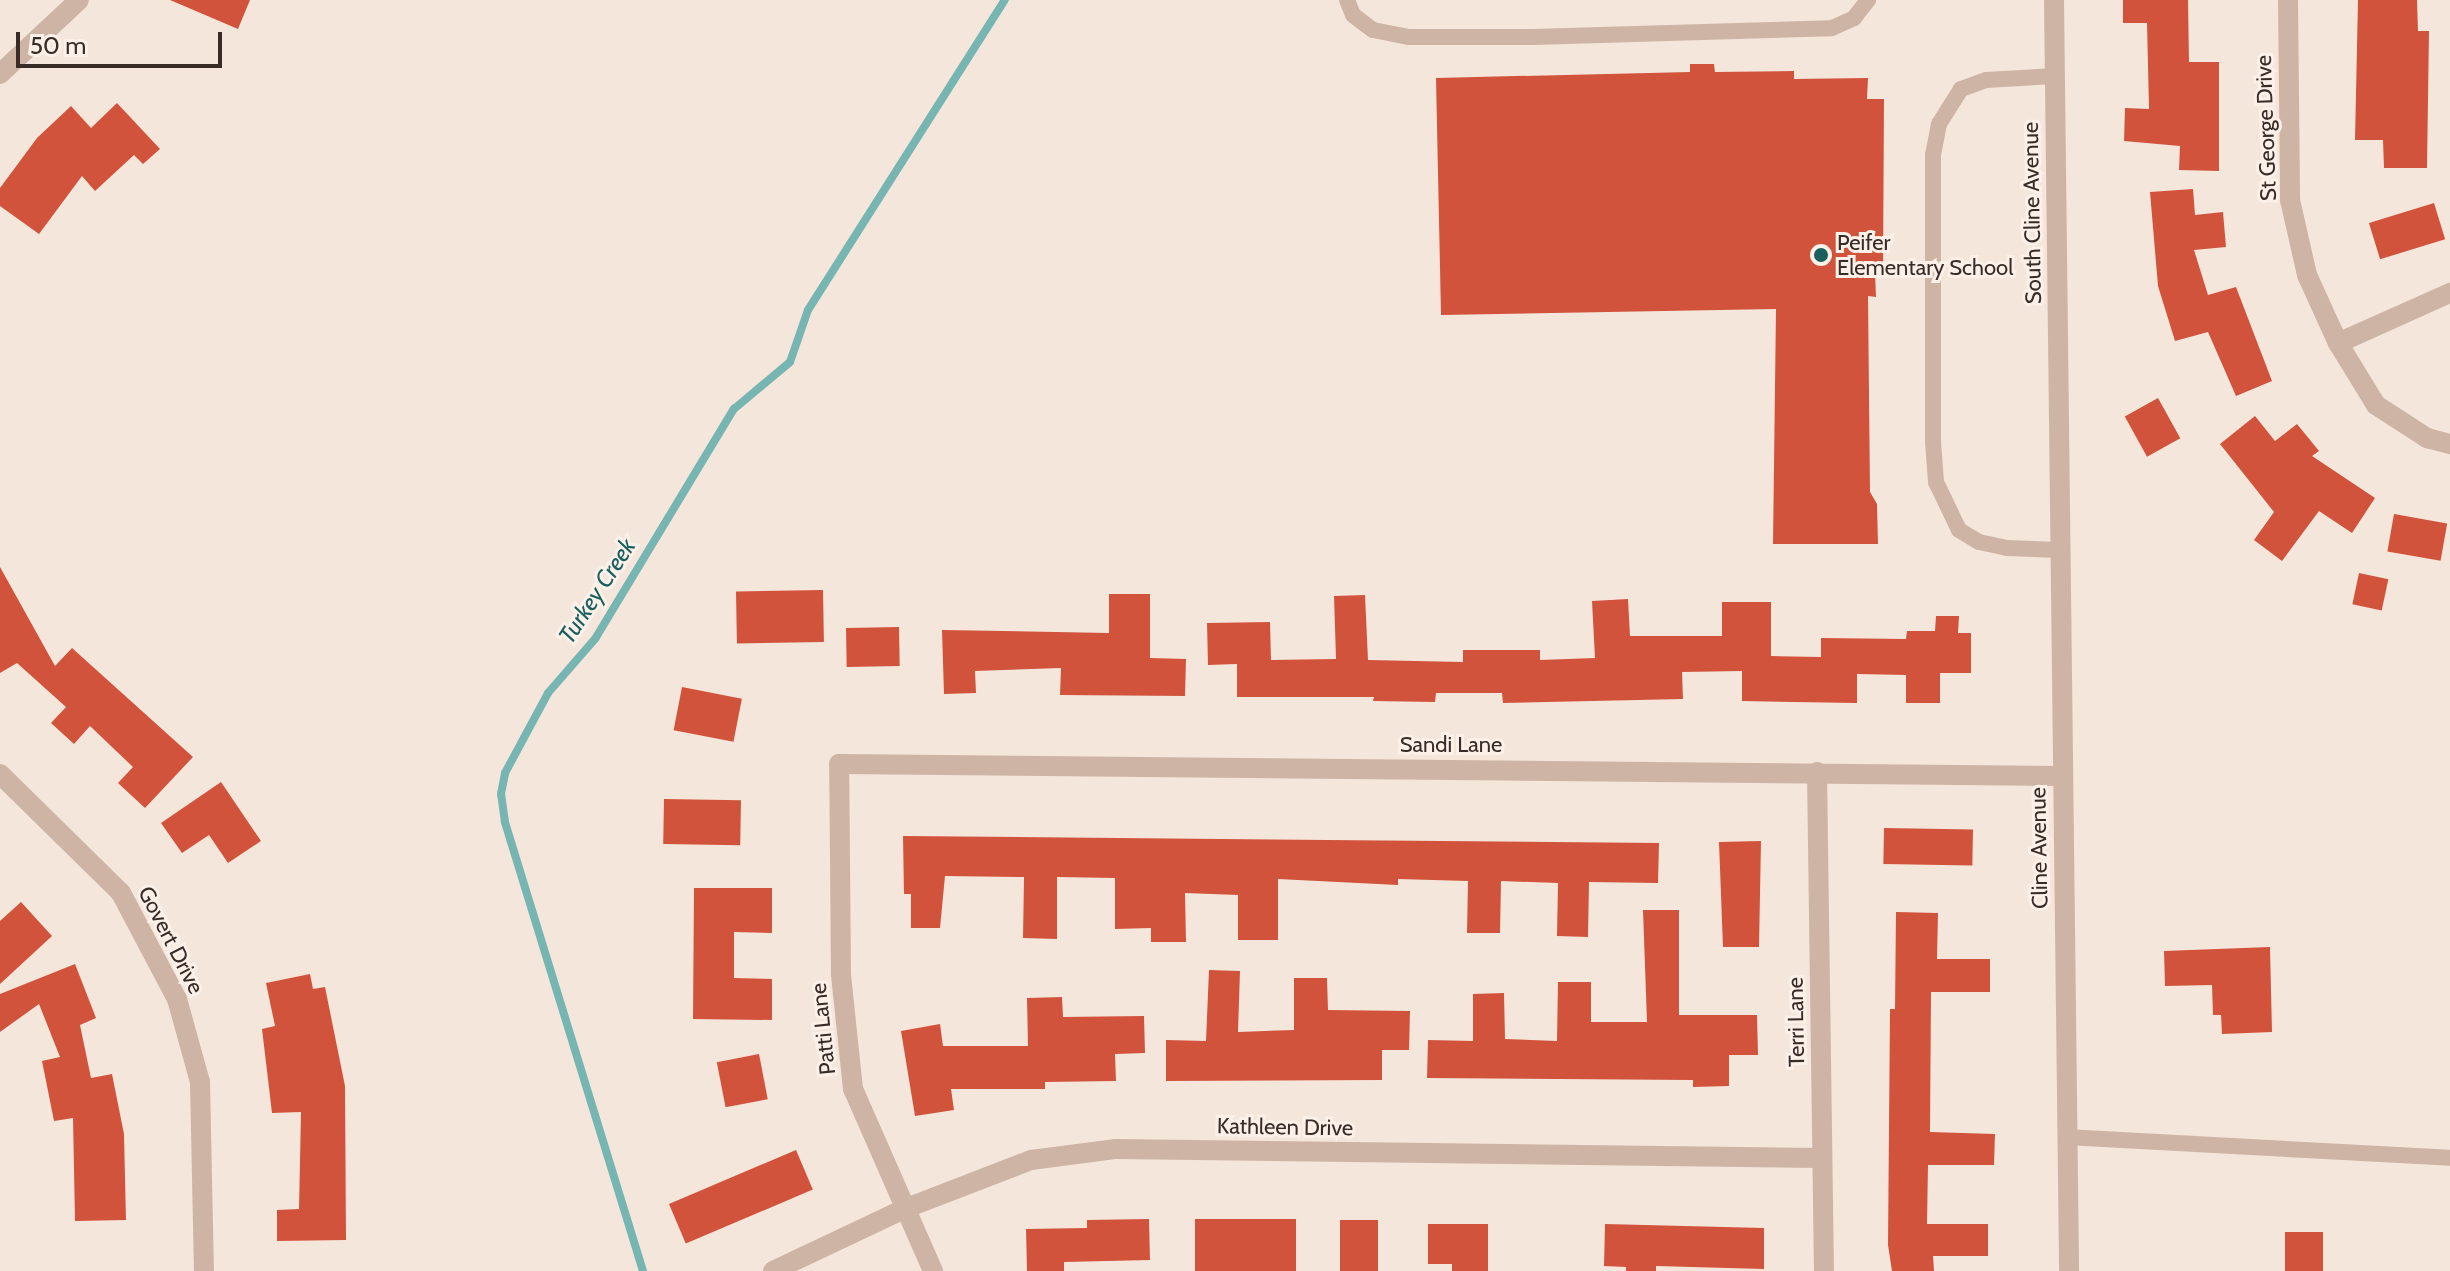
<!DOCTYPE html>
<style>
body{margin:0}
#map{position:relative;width:2450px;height:1271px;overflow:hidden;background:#f4e6db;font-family:Cabin,sans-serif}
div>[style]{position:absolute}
.stream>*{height:8px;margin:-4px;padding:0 4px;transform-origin:4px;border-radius:4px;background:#77b5b2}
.building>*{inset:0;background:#d2533b;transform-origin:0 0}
.service>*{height:16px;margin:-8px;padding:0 8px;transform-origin:8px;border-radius:8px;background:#ceb4a5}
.minor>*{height:20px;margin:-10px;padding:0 10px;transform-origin:10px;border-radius:10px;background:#ceb4a5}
.tertiary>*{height:20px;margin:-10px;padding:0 10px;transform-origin:10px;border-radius:10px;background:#ceb4a5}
.dots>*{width:22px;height:22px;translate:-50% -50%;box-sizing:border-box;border:4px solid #fbf1e8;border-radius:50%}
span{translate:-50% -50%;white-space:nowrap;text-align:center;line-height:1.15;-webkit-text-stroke:6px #fbf1e8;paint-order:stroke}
.street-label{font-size:22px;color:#392b27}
.poi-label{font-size:22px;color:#392b27}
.left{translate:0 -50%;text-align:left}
.water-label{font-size:24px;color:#185f5e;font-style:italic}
.scale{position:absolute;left:16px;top:32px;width:206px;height:36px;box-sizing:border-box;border:4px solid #392b27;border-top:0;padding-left:10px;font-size:24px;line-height:28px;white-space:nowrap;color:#392b27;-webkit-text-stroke:6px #fbf1e8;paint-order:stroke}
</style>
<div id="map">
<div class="stream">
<div style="left:643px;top:1271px;width:470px;rotate:-107.1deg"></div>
<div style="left:505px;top:822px;width:28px;rotate:-98deg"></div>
<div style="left:501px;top:794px;width:21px;rotate:-79deg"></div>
<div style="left:505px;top:773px;width:91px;rotate:-61.7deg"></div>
<div style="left:548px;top:693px;width:72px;rotate:-49deg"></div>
<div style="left:595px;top:639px;width:269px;rotate:-58.9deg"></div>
<div style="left:734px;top:409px;width:73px;rotate:-40deg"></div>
<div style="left:790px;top:362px;width:55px;rotate:-70.9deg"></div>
<div style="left:808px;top:310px;width:367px;rotate:-57.6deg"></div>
</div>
<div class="building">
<div style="clip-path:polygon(170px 0,250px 0,238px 29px)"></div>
<div style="clip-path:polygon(2123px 0,2188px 0,2189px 62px,2219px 62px,2219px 171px,2179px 170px,2180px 146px,2124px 141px,2125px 108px,2149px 109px,2147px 23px,2123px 23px)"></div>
<div style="clip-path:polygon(2358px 0,2417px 0,2418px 31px,2429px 31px,2427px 168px,2384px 168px,2383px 140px,2355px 140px)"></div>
<div style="clip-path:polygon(1690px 64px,1714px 64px,1715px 72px,1794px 71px,1794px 79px,1868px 78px,1867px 99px,1884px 99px,1883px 274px,1875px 274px,1876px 297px,1868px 296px,1870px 492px,1877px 504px,1878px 544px,1773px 544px,1776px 309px,1441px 315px,1436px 78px,1690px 72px)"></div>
<div style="clip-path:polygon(117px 103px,160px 149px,143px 164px,134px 155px,95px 191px,82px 176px,39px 234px,0 206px,0 188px,37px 138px,71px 106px,91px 128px)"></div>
<div style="clip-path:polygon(2193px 189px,2195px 215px,2223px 212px,2226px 247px,2194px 250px,2208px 295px,2236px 287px,2272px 381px,2236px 396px,2208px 332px,2175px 341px,2158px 286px,2150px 192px)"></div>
<div style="left:2434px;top:203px;width:38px;height:68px;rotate:73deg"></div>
<div style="left:2158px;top:398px;width:46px;height:38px;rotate:61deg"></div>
<div style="clip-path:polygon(2255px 416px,2275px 441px,2297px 424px,2319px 451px,2312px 456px,2375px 498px,2352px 533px,2319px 511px,2282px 561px,2254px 540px,2274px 512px,2220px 444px)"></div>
<div style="left:2394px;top:514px;width:54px;height:38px;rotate:10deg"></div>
<div style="clip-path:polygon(0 567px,55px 666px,72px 648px,193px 757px,145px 808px,118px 783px,133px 767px,90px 726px,74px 744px,51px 723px,66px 707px,17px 663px,0 673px)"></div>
<div style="left:2359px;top:573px;width:30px;height:32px;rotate:12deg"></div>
<div style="left:823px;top:590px;width:52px;height:87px;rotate:89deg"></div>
<div style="clip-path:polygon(1109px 594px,1150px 594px,1150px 658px,1186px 659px,1185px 696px,1060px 695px,1061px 668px,975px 671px,976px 693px,944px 694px,942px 630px,1109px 633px)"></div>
<div style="clip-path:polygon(1365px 595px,1368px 660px,1463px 662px,1463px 650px,1540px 650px,1540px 660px,1595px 658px,1592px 601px,1628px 599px,1630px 636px,1722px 636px,1722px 602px,1771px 602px,1771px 656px,1821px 657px,1821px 638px,1906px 639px,1907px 631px,1935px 631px,1936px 616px,1959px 616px,1958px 633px,1971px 633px,1971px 673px,1940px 673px,1940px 703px,1906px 703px,1906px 675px,1857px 674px,1857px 703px,1742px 701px,1742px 671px,1682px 672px,1683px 699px,1503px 703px,1502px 693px,1436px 693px,1435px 702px,1373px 701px,1374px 697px,1237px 697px,1237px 664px,1208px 665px,1207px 623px,1270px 622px,1271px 660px,1336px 659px,1334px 596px)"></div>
<div style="left:899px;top:627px;width:39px;height:53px;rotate:89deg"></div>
<div style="left:682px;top:687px;width:61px;height:44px;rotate:11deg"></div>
<div style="clip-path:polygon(221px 782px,261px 841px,228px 863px,209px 835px,182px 853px,161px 823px)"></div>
<div style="left:664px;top:799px;width:77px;height:45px;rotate:1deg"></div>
<div style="left:1884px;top:828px;width:89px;height:36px;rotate:1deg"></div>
<div style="clip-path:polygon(903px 836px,1659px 843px,1658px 883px,1589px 882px,1588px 937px,1557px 936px,1558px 883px,1501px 881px,1500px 933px,1467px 933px,1468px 881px,1398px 879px,1398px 885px,1278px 879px,1278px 940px,1238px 940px,1238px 895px,1185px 893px,1186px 942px,1151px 942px,1151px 928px,1115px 929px,1115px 878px,1057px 877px,1057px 939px,1023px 938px,1024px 877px,945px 876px,940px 928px,911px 928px,911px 894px,904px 894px)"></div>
<div style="clip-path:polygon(1761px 841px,1759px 947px,1723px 947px,1719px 842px)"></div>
<div style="clip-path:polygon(694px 888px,772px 888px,772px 933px,734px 932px,734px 978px,772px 979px,772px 1020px,693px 1019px)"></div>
<div style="clip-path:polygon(21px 902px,52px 936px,0 984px,0 921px)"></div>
<div style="clip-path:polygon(1643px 910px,1679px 910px,1679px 1015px,1757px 1015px,1758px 1055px,1729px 1055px,1729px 1086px,1693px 1087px,1693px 1080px,1427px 1078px,1428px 1040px,1473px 1041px,1473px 994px,1504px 993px,1505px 1039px,1557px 1041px,1558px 982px,1591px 982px,1591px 1022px,1647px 1022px)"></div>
<div style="clip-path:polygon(1896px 912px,1938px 913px,1937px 959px,1990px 959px,1990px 992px,1931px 992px,1930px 1132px,1995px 1134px,1994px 1165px,1928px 1165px,1927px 1224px,1988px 1224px,1988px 1256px,1933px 1256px,1934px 1271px,1892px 1271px,1888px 1245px,1890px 1009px,1895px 1009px)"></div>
<div style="clip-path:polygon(2270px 947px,2272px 1032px,2222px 1034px,2221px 1015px,2213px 1015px,2212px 985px,2165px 986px,2164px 951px)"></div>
<div style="clip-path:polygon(75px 964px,96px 1018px,80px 1025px,91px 1078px,112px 1074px,124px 1134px,126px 1220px,75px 1221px,73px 1118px,54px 1121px,42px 1061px,60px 1057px,39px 1004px,0 1032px,0 994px)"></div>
<div style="clip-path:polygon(1209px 970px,1240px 971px,1238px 1032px,1294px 1030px,1294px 978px,1327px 978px,1328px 1010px,1410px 1011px,1409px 1050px,1382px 1050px,1382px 1080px,1166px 1081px,1166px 1040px,1206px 1041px)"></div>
<div style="clip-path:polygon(310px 974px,313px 989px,325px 987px,345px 1086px,346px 1240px,277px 1241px,277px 1210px,299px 1209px,301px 1112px,272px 1113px,262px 1029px,275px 1026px,266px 983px)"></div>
<div style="clip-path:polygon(1062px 997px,1063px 1017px,1144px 1016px,1145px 1053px,1115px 1054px,1116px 1081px,1045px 1082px,1045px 1089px,951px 1089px,954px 1110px,915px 1116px,901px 1031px,940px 1024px,943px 1046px,1028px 1046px,1027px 998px)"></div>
<div style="left:759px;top:1054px;width:46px;height:43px;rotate:79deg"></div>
<div style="left:796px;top:1150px;width:43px;height:138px;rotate:67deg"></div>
<div style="clip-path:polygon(1149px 1219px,1150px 1260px,1064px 1262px,1064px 1271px,1027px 1271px,1026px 1229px,1087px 1228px,1087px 1220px)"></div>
<div style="left:1195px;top:1219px;width:101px;height:52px"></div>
<div style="left:1340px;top:1220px;width:38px;height:51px"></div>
<div style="clip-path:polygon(1428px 1224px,1488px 1224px,1488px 1271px,1452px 1271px,1452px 1264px,1428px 1264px)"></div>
<div style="clip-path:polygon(1605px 1224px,1764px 1228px,1764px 1269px,1656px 1266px,1656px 1271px,1626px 1271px,1626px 1267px,1604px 1266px)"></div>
<div style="left:2285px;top:1232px;width:38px;height:39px"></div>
</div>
<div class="service">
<div style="left:1347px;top:0;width:16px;rotate:68deg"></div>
<div style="left:1353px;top:15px;width:25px;rotate:37deg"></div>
<div style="left:1373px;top:30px;width:37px;rotate:11deg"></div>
<div style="left:1409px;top:37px;width:124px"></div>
<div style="left:1533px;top:37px;width:299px;rotate:-1.7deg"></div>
<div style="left:1832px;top:28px;width:24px;rotate:-24deg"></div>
<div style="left:1854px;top:18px;width:23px;rotate:-52deg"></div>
<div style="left:2055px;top:76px;width:69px;rotate:176.7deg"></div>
<div style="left:1986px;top:80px;width:27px;rotate:160deg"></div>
<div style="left:1961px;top:89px;width:41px;rotate:122.2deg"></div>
<div style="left:1939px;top:124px;width:32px;rotate:101deg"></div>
<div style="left:1933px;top:155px;width:287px;rotate:90deg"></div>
<div style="left:1933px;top:442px;width:40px;rotate:85.7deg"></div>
<div style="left:1936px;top:482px;width:53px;rotate:64.4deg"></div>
<div style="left:1959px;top:530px;width:23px;rotate:31deg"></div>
<div style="left:1979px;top:542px;width:29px;rotate:12deg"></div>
<div style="left:2007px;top:548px;width:53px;rotate:2.2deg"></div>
<div style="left:2066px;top:1137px;width:385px;rotate:3.1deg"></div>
</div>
<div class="minor">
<div style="left:2288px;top:0;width:200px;rotate:89.4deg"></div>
<div style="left:2290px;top:200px;width:77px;rotate:77.2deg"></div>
<div style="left:2307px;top:275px;width:75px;rotate:65.5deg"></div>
<div style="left:2338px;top:343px;width:73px;rotate:58.5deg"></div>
<div style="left:2376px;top:405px;width:61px;rotate:32.9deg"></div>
<div style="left:2427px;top:438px;width:24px;rotate:15deg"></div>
<div style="left:0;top:74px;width:108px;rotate:-43.1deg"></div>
<div style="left:2338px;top:343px;width:123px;rotate:-24.1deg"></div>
<div style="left:1817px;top:772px;width:499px;rotate:89.2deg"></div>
<div style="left:0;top:774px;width:170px;rotate:44.5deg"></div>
<div style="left:121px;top:893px;width:120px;rotate:62.2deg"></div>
<div style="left:177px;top:999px;width:86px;rotate:74.5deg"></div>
<div style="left:200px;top:1082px;width:189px;rotate:88.8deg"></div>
<div style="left:773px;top:1271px;width:145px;rotate:-25.3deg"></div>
<div style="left:904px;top:1209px;width:136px;rotate:-21.1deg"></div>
<div style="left:1031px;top:1160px;width:86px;rotate:-7.4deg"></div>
<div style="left:1116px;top:1149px;width:705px;rotate:0.73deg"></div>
<div style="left:933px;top:1271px;width:199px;rotate:-113.7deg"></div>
<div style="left:853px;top:1089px;width:116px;rotate:-96deg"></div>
<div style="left:841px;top:974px;width:210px;rotate:-90.5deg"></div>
<div style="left:839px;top:764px;width:1223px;rotate:0.56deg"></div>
</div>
<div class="tertiary">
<div style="left:2054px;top:0;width:1271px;rotate:89.32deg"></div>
</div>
<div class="dots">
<div style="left:1821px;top:255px;background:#185f5e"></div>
</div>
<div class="street-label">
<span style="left:2266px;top:128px;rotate:-92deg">St George Drive</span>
<span style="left:2032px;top:213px;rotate:-91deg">South Cline Avenue</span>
<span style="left:1451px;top:745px">Sandi Lane</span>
<span style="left:2039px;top:848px;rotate:-91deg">Cline Avenue</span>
<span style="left:171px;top:940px;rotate:63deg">Govert Drive</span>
<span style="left:1796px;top:1022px;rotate:-91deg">Terri Lane</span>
<span style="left:823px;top:1029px;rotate:-96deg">Patti Lane</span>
<span style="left:1285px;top:1127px;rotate:1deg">Kathleen Drive</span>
</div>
<div class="poi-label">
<span class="left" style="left:1837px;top:255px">Peifer<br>Elementary School</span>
</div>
<div class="water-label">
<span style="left:597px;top:591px;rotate:-57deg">Turkey Creek</span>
</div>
<div class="scale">50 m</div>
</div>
